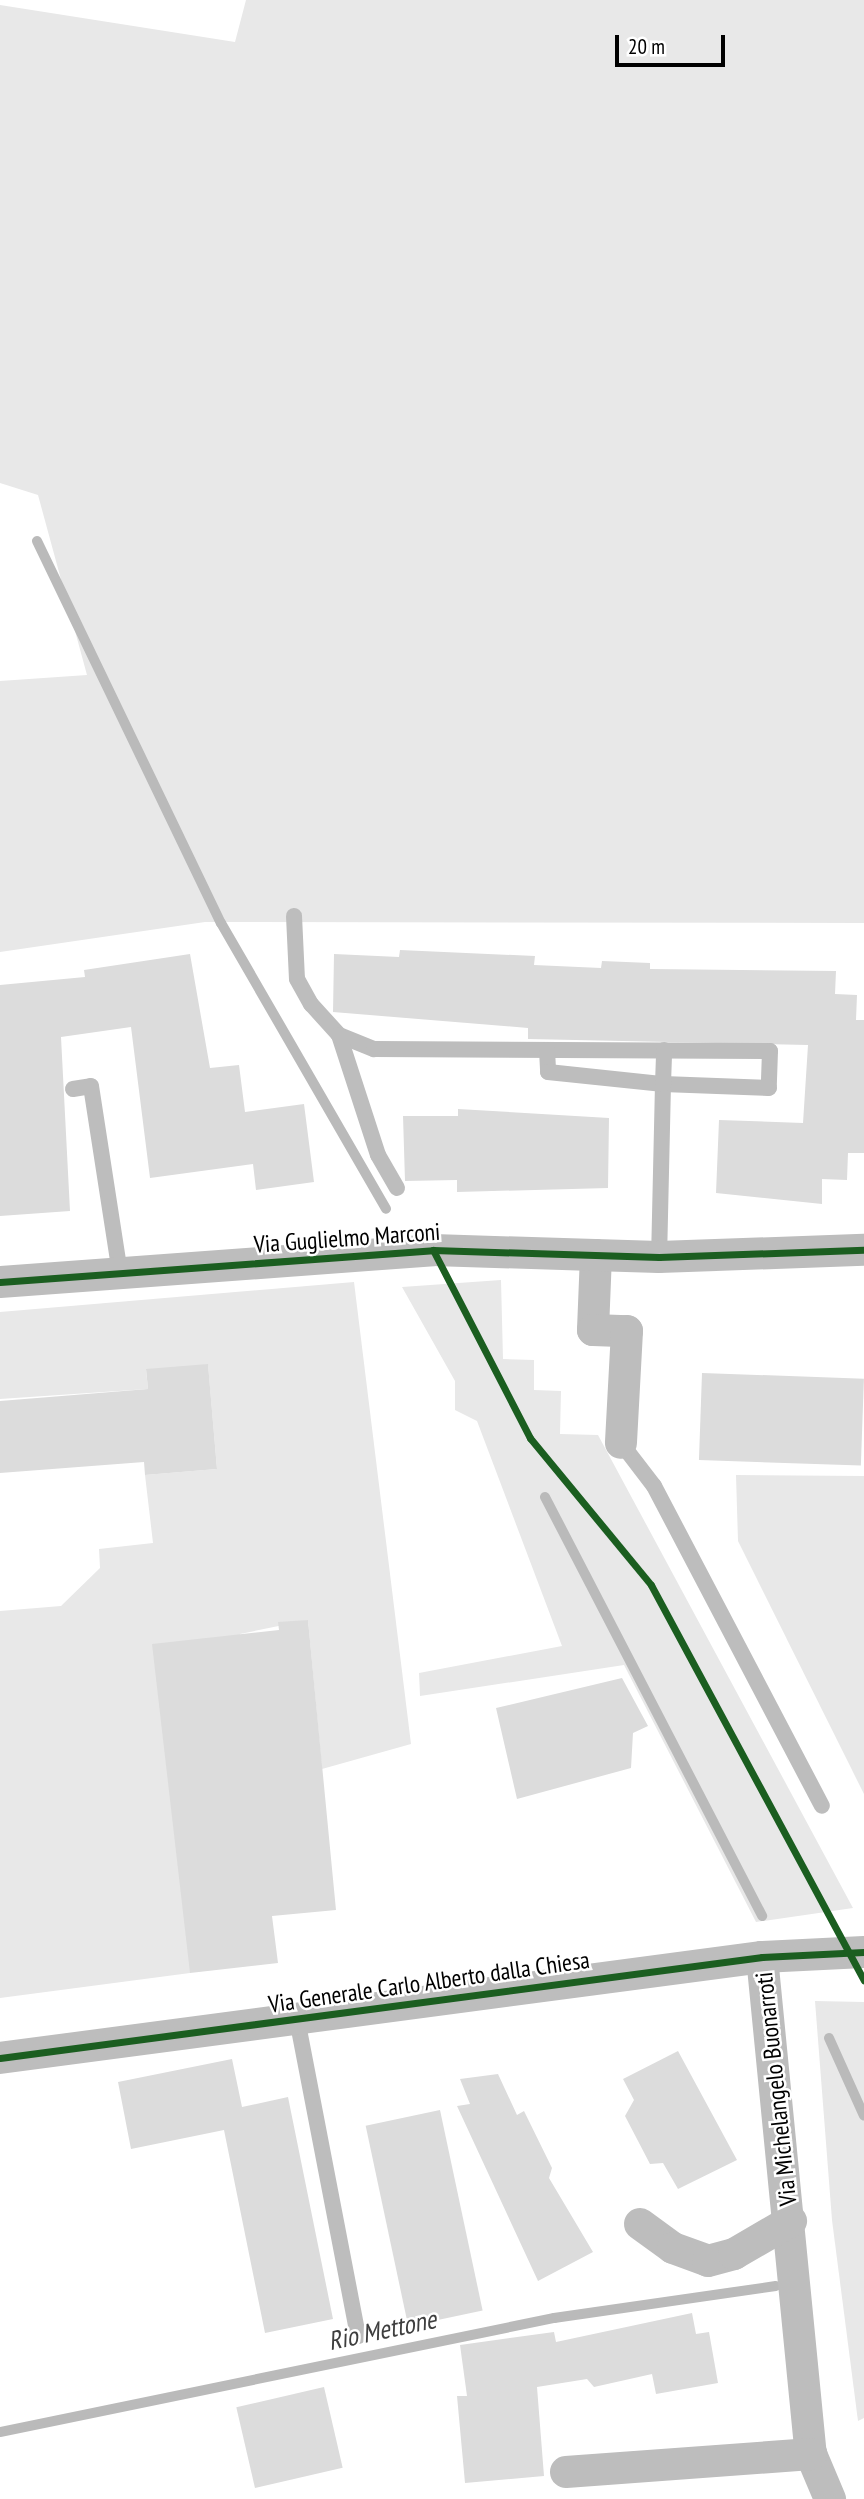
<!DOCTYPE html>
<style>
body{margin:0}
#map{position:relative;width:864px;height:2499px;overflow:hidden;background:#fff;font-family:"PT Sans Narrow",sans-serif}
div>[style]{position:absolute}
.green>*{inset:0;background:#e8e8e8}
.stream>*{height:10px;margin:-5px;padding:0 5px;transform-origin:5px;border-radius:5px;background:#bababa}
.building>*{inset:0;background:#dcdcdc;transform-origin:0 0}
.lane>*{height:16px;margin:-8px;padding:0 8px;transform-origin:8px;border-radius:8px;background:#bdbdbd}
.street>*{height:32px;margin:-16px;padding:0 16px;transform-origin:16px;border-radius:16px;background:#bdbdbd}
.cycleway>*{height:7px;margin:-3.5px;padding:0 3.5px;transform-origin:3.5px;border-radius:3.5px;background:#1b5e20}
span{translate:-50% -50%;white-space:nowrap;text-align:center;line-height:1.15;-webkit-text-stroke:5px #fff;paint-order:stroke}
.street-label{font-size:24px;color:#000}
.water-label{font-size:26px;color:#3e3e3e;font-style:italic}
.scale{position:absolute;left:615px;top:35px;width:110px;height:32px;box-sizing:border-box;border:4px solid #000;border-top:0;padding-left:9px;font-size:21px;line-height:24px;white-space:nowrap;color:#000;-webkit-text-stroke:5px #fff;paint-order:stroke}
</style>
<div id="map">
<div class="green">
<div style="clip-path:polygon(246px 0,864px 0,864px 923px,205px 922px,0 952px,0 681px,87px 675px,38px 495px,0 483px,0 5px,235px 42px)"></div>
<div style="clip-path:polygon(501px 1280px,503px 1359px,534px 1360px,534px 1390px,561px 1391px,560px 1434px,598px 1435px,853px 1908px,756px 1922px,624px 1665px,420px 1696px,419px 1673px,562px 1646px,477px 1421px,455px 1410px,455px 1381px,402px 1287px)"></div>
<div style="clip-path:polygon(354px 1282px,411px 1744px,322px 1769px,308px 1620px,240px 1634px,190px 1973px,0 1998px,0 1611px,61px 1606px,100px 1568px,99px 1549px,153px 1543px,145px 1475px,217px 1469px,208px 1365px,146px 1370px,148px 1389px,0 1399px,0 1312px)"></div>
<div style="clip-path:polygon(736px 1475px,864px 1476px,864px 1794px,738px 1541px)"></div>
<div style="clip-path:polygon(815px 2001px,864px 2002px,864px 2418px,858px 2421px,832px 2220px)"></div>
</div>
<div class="stream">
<div style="left:37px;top:541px;width:424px;rotate:64.3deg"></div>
<div style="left:221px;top:923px;width:330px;rotate:60deg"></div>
<div style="left:545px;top:1497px;width:472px;rotate:62.6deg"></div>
<div style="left:829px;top:2038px;width:85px;rotate:65.8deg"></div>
<div style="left:0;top:2432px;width:566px;rotate:-11.63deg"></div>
<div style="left:554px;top:2318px;width:224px;rotate:-8.2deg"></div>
</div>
<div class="building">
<div style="clip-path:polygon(400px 950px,535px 956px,534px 965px,601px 968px,602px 961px,650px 963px,650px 969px,836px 971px,835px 994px,857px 995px,856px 1020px,864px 1020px,864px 1153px,848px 1153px,847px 1180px,822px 1179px,822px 1204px,716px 1193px,719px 1120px,803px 1123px,808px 1045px,528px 1039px,528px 1028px,333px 1012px,334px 954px,399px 957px)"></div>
<div style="clip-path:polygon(190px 954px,210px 1068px,239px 1065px,245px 1112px,304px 1104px,314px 1182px,256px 1190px,253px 1164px,150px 1178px,131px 1027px,61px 1037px,70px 1211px,0 1216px,0 985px,85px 977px,84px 970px)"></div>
<div style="clip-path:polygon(458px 1109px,609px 1118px,608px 1188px,457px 1192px,457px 1180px,405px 1181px,403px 1116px,458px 1116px)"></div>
<div style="clip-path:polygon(208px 1364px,217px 1469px,145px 1475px,144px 1462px,0 1473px,0 1401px,148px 1389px,146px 1369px)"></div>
<div style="left:702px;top:1373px;width:162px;height:87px;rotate:2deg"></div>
<div style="clip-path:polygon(308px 1620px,336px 1910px,272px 1916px,278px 1963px,190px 1973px,152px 1644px,279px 1630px,278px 1622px)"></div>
<div style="clip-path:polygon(622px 1678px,648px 1726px,633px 1733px,631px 1768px,517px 1799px,496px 1708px)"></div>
<div style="clip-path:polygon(678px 2051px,737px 2160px,678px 2189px,663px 2163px,650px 2164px,625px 2116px,634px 2100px,623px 2079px)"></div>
<div style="clip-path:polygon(232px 2059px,242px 2107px,288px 2097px,333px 2319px,265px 2333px,224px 2130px,131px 2149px,118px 2082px)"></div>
<div style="clip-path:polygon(498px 2074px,517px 2115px,524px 2111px,552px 2168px,549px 2178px,593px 2252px,538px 2281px,457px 2106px,470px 2104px,460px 2079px)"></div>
<div style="left:440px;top:2110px;width:205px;height:76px;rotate:78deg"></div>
<div style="clip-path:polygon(692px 2313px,696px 2334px,709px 2332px,718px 2383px,656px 2394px,652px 2374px,594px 2387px,587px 2379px,537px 2387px,544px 2476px,465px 2483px,457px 2396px,467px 2396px,460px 2345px,554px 2332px,556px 2342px)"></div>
<div style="left:324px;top:2387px;width:83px;height:90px;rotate:77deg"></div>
</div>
<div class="lane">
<div style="left:294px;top:916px;width:63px;rotate:87.3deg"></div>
<div style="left:297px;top:979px;width:29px;rotate:61deg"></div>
<div style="left:311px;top:1004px;width:42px;rotate:47.9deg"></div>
<div style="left:339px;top:1035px;width:38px;rotate:22deg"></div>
<div style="left:374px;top:1049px;width:396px;rotate:0.3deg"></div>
<div style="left:770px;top:1051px;width:37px;rotate:92deg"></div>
<div style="left:769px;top:1088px;width:106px;rotate:-177.8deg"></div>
<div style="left:663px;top:1084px;width:173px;rotate:91.3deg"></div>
<div style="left:339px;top:1035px;width:126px;rotate:72deg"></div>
<div style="left:378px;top:1155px;width:38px;rotate:60deg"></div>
<div style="left:547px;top:1050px;width:22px;rotate:87deg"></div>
<div style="left:548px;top:1072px;width:116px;rotate:6deg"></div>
<div style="left:663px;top:1084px;width:34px;rotate:-88deg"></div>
<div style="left:73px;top:1089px;width:18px;rotate:-9deg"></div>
<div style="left:91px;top:1086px;width:190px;rotate:81.2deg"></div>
<div style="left:621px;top:1443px;width:54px;rotate:52.5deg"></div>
<div style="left:654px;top:1486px;width:361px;rotate:62.3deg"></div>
<div style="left:297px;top:2019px;width:323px;rotate:79.1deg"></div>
</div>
<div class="street">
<div style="left:596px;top:1255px;width:75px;rotate:92.3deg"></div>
<div style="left:593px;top:1330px;width:34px;rotate:2deg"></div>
<div style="left:627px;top:1331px;width:112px;rotate:93.1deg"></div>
<div style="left:0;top:1282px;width:434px;rotate:-4.2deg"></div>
<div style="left:433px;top:1250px;width:226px;rotate:1.8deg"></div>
<div style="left:659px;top:1257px;width:205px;rotate:-2deg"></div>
<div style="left:762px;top:1957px;width:499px;rotate:84.4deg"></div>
<div style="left:811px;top:2454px;width:49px;rotate:67.1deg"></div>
<div style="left:0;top:2058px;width:769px;rotate:-7.55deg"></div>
<div style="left:762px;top:1957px;width:102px;rotate:-2.8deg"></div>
<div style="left:640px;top:2224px;width:41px;rotate:36deg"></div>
<div style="left:673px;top:2248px;width:37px;rotate:20deg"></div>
<div style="left:708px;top:2261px;width:27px;rotate:-15deg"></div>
<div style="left:734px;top:2254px;width:66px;rotate:-30.1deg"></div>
<div style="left:566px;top:2472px;width:246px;rotate:-4.2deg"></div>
</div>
<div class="cycleway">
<div style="left:433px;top:1250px;width:212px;rotate:62.7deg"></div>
<div style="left:530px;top:1438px;width:190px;rotate:50.5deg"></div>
<div style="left:651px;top:1585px;width:449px;rotate:61.7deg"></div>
<div style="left:0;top:1282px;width:434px;rotate:-4.2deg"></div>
<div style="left:433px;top:1250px;width:226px;rotate:1.8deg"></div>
<div style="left:659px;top:1257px;width:205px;rotate:-2deg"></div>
<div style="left:0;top:2058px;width:769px;rotate:-7.55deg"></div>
<div style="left:762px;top:1957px;width:102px;rotate:-2.8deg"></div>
</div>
<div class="street-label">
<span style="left:347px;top:1238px;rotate:-4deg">Via Guglielmo Marconi</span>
<span style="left:429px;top:1982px;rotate:-8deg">Via Generale Carlo Alberto dalla Chiesa</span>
<span style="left:776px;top:2089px;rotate:-96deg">Via Michelangelo Buonarroti</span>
</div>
<div class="water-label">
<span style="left:382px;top:2330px;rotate:-12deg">Rio Mettone</span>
</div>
<div class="scale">20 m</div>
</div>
